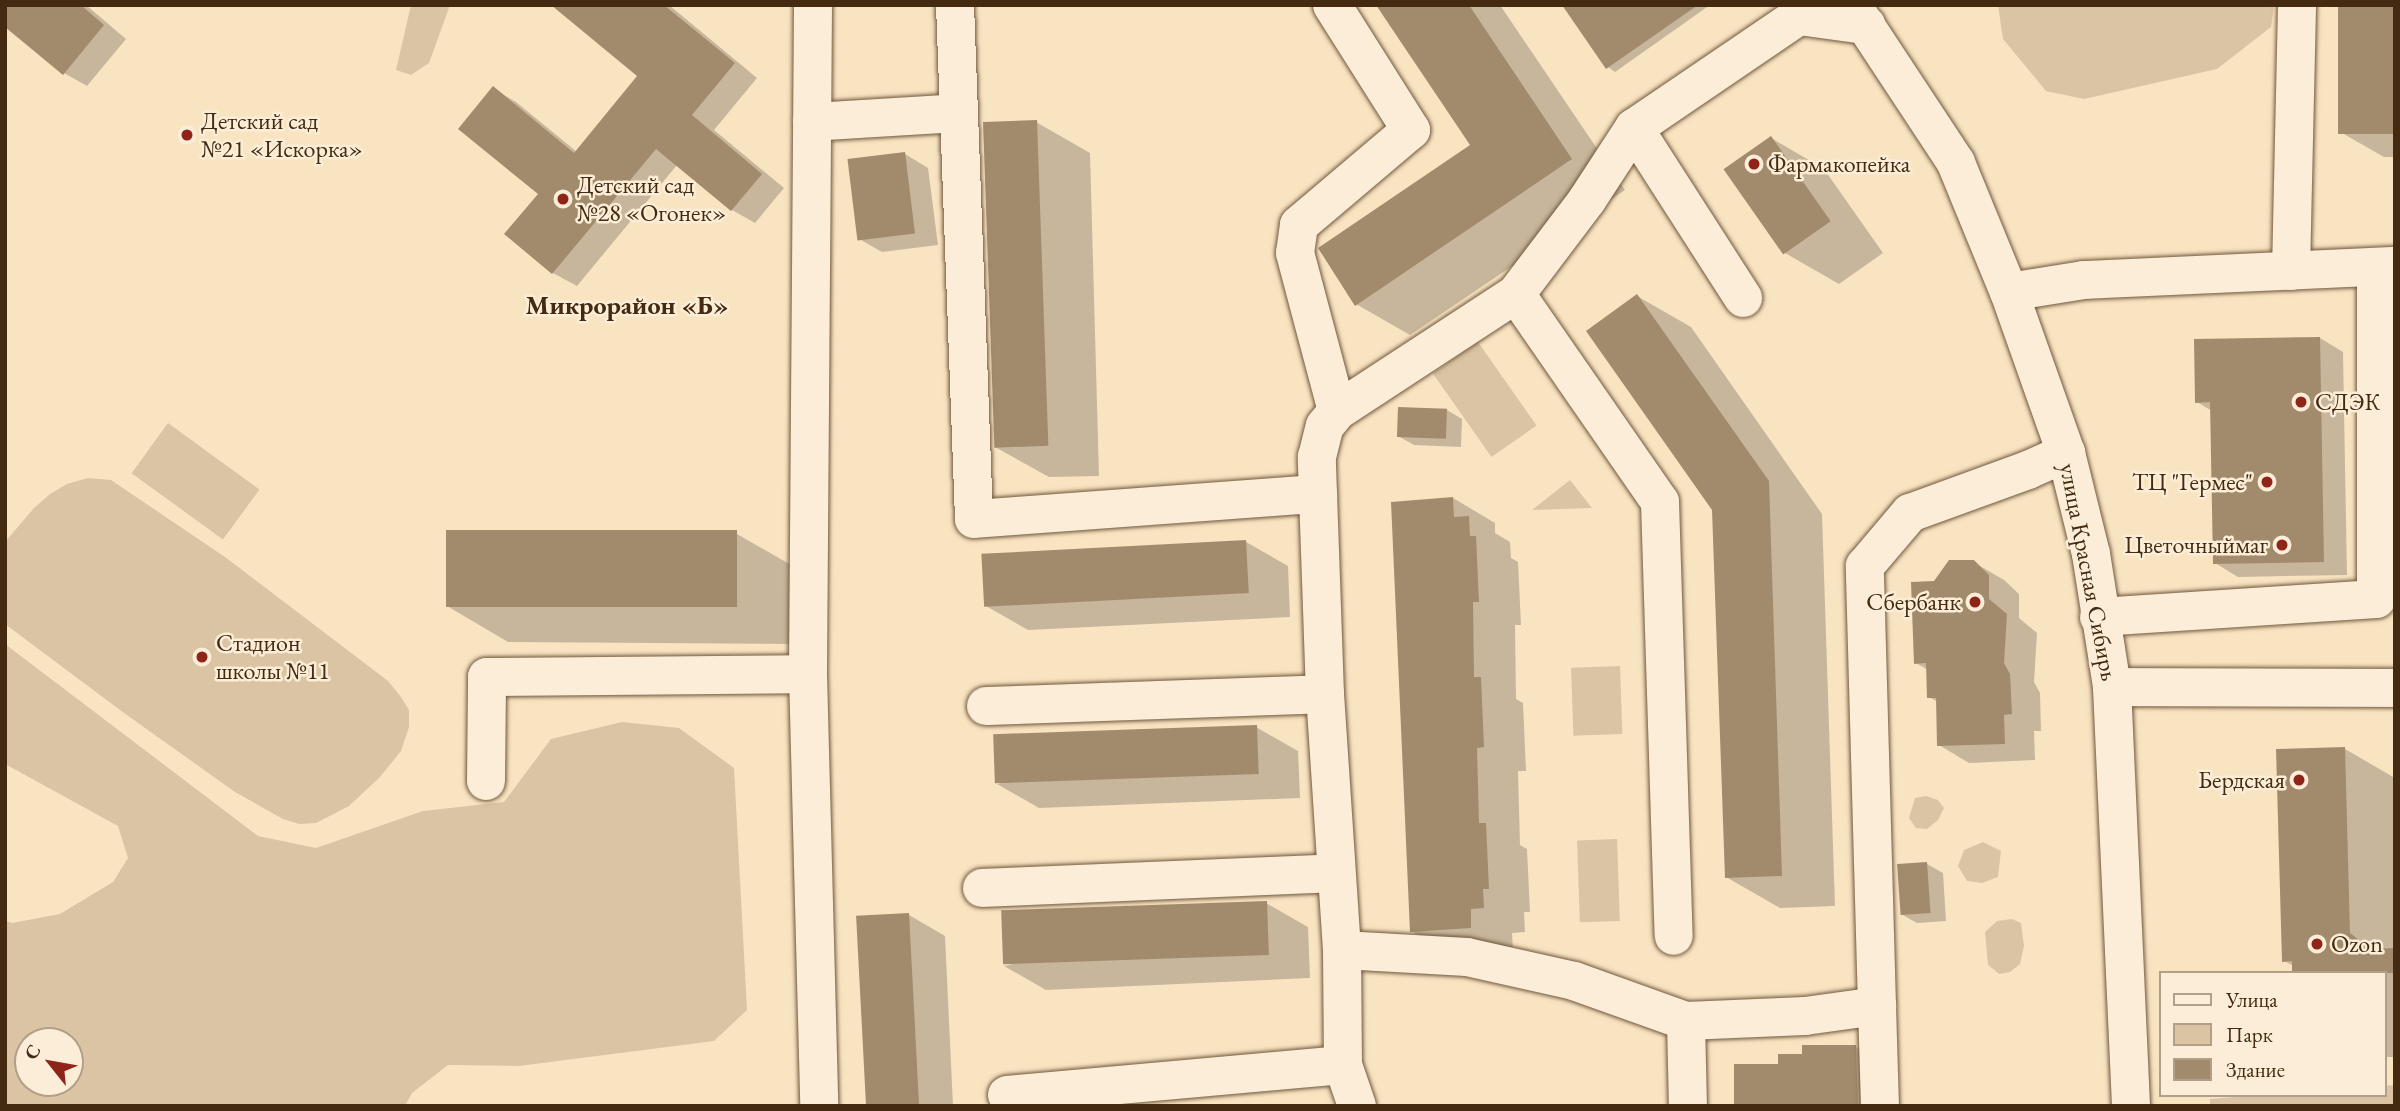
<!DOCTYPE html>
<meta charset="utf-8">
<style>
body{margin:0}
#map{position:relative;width:2400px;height:1111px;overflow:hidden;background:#f9e4c2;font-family:"EB Garamond",serif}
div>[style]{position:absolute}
.green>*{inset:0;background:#dac4a4;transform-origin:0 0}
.shadow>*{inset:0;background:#0003}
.building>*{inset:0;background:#a28b6d;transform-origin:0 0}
.roads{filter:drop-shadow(0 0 2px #70583d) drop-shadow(0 0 2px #70583d)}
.minor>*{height:38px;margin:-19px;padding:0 19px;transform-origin:19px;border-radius:19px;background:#fbedd7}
.dots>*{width:19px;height:19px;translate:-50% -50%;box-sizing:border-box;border:4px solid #fbedd7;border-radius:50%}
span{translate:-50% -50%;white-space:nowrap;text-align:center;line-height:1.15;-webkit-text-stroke:5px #fbedd7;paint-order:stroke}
.poi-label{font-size:24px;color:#432a11}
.left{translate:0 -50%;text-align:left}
.right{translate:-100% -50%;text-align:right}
.street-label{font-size:24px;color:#432a11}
.neighbourhood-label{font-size:26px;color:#432a11;font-weight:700}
.frame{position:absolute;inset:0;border:7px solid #432a11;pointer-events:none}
.legend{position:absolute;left:2159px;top:971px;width:228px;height:126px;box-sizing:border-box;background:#fbedd7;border:2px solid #b19f88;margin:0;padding:9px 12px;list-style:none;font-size:21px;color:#432a11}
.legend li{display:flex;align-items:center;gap:14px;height:35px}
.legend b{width:35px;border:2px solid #b19f88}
.north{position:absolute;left:14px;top:1027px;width:70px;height:70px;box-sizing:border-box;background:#fbedd7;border:2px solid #b19f88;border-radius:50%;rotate:301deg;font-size:19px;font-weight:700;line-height:28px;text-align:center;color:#432a11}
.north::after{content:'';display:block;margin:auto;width:24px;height:32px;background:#8f2418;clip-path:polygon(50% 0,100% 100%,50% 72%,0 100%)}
</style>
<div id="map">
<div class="green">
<div style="clip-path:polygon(411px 5px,450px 5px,429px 63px,411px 75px,396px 70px)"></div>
<div style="clip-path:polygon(1998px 5px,2274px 5px,2271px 27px,2217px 69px,2084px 99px,2046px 91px,2003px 39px)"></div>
<div style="left:1478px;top:342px;width:102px;height:55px;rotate:55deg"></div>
<div style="left:168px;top:423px;width:113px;height:62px;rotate:36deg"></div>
<div style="clip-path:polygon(88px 478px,111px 480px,225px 557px,388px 681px,401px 697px,409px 710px,409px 727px,401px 751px,380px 777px,349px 806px,316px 823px,299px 824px,283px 819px,235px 792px,124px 713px,5px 624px,5px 542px,34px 508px,50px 494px,67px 484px)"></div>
<div style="clip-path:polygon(1570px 480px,1592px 508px,1532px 510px)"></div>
<div style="clip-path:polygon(evenodd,5px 644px,258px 836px,316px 848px,423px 811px,504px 802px,551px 739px,622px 722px,679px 728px,734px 768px,747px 1010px,714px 1041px,519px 1066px,448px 1065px,412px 1093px,405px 1106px,5px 1106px,5px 921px,12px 923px,60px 914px,113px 882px,128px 858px,118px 826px,5px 764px,5px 644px,28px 1041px,70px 1041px,70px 1083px,28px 1083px,28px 1041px)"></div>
<div style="left:1620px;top:666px;width:68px;height:49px;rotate:88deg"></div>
<div style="clip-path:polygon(1926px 796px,1938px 800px,1944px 808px,1938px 820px,1927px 829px,1916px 828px,1909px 818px,1915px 798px)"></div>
<div style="left:1617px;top:839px;width:82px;height:40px;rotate:88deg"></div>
<div style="clip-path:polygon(1983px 842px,2001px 851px,1998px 877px,1982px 883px,1967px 881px,1958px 866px,1964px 850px)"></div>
<div style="clip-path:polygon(2012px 919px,2021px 923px,2024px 946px,2020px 964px,2010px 972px,1999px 974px,1988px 965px,1985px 932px,1997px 921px)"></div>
<div style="clip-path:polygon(2395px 1085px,2395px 1106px,2210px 1106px,2210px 1099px,2260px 1095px,2384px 1095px,2384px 1086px)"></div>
</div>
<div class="shadow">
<div style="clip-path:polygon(5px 5px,86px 5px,126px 39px,87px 86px,64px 73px)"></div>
<div style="clip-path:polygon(563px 5px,669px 5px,757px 78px,714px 130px,784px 188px,755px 223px,732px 210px,677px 165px,577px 286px,553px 273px,507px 234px,540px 194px,493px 89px,516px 102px,577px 152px,640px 76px)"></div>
<div style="clip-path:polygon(1379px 5px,1500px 5px,1625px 190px,1410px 335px,1356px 304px,1473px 146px)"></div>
<div style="clip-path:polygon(1565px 5px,1710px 5px,1615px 72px,1608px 67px)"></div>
<div style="clip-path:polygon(2395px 5px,2395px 157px,2384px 157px,2342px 133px)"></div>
<div style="clip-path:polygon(1036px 122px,1090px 153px,1099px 476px,1049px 477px,995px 447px)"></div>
<div style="clip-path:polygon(1771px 138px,1824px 169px,1883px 253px,1839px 284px,1785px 253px)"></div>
<div style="clip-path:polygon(905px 154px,928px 168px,938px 245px,882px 252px,859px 239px)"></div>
<div style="clip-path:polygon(1637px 296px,1691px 327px,1822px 514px,1835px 906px,1780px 908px,1726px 877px,1714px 509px)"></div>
<div style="clip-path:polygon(2320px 338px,2343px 352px,2347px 575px,2238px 577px,2215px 563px,2212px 411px,2197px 402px)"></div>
<div style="clip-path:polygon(1447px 410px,1462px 419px,1461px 447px,1414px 445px,1398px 436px)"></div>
<div style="clip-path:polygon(1453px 498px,1495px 523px,1495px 533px,1510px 542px,1511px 558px,1518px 562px,1521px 625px,1515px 625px,1516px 699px,1523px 703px,1526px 771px,1518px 771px,1520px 845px,1527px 849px,1530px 912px,1524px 912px,1525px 932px,1512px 933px,1513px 952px,1453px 955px,1411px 931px)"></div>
<div style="clip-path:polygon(737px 534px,798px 569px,797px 644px,508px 642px,447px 606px)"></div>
<div style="clip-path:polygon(1246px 542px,1288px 566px,1290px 617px,1028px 630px,986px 606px)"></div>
<div style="clip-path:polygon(1973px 562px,2004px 580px,2019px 594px,2019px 618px,2037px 633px,2034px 682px,2040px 693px,2041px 731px,2034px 731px,2035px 760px,1969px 763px,1939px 745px,1938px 702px,1929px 697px,1928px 670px,1916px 663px,1935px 582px)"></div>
<div style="clip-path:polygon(1256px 727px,1298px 751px,1300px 798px,1039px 808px,997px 784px)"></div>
<div style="clip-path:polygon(2345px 749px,2395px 778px,2395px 1057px,2384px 1057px,2384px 973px,2294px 966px,2284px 961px)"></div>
<div style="clip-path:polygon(1927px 864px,1943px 873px,1946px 921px,1917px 923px,1901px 914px)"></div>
<div style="clip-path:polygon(1266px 903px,1308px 927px,1310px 978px,1046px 990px,1004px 966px)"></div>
<div style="clip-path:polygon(909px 915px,945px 936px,953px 1106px,867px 1106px)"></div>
<div style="clip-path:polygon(1856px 1047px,1879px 1060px,1881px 1106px,1736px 1106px,1804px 1056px)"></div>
</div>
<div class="building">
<div style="clip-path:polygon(5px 5px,81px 5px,104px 25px,63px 75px,5px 27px)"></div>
<div style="clip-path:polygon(551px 5px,664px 5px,735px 63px,692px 115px,762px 174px,731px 211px,656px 149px,552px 274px,504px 234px,538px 194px,458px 129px,493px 86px,574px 153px,637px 76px)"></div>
<div style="clip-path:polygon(1376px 5px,1469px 5px,1572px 159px,1355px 306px,1318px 248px,1470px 145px)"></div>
<div style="clip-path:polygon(1562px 5px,1698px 5px,1606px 69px)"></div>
<div style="left:2338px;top:5px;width:57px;height:129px"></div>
<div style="left:1037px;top:120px;width:326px;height:54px;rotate:88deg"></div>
<div style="left:1771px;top:136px;width:104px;height:58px;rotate:55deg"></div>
<div style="left:905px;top:152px;width:82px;height:58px;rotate:83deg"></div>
<div style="clip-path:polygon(1637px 294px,1769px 481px,1782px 876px,1725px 878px,1712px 510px,1586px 331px)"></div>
<div style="clip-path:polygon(2320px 337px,2324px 562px,2213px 564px,2210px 402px,2195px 403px,2194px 339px)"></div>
<div style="left:1398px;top:407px;width:49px;height:30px;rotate:2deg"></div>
<div style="clip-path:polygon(1453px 497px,1454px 517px,1469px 516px,1470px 536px,1476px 536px,1479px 602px,1473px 602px,1474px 677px,1481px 677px,1484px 747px,1477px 748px,1479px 823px,1486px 823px,1489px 889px,1483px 889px,1484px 908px,1471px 909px,1471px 928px,1410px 932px,1391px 502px)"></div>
<div style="left:446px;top:530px;width:291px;height:77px"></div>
<div style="left:1246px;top:540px;width:53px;height:265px;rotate:87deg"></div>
<div style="clip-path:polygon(1949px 560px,1974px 560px,1989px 575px,1989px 599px,2007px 614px,2004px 663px,2010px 674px,2012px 714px,2004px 715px,2005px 744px,1937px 746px,1936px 698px,1927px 698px,1926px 663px,1914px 664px,1911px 582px,1934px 581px)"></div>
<div style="left:1257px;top:725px;width:49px;height:264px;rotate:88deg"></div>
<div style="clip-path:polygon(2345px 747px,2350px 933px,2371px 949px,2395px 948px,2395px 973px,2292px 973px,2292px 961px,2282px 962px,2276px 749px)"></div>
<div style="left:1927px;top:862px;width:51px;height:30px;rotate:86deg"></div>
<div style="left:1267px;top:901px;width:54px;height:266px;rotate:88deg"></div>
<div style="left:909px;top:913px;width:193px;height:53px;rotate:87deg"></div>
<div style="clip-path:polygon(1802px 1045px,1856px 1045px,1858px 1106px,1734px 1106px,1734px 1064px,1778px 1064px,1778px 1054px,1802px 1054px)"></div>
</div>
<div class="roads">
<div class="minor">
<div style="left:813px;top:5px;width:669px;rotate:90.43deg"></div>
<div style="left:808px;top:674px;width:432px;rotate:88.5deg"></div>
<div style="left:955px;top:5px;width:514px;rotate:87.88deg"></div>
<div style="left:974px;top:519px;width:345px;rotate:-4.2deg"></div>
<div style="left:1318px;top:494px;width:200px;rotate:88deg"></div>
<div style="left:1325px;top:694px;width:257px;rotate:86.2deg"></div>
<div style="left:1332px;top:5px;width:148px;rotate:57.7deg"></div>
<div style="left:1411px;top:130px;width:147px;rotate:139.7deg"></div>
<div style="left:1299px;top:225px;width:28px;rotate:98deg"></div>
<div style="left:1295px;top:253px;width:163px;rotate:75.1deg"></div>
<div style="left:1852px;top:5px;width:189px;rotate:56.6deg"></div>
<div style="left:1956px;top:163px;width:139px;rotate:67.7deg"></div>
<div style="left:2009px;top:292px;width:171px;rotate:70.5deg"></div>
<div style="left:2066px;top:453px;width:104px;rotate:76.1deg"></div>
<div style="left:2091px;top:554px;width:135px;rotate:81deg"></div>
<div style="left:2112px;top:687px;width:419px;rotate:87.4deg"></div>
<div style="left:812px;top:122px;width:147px;rotate:-3.5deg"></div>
<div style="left:1634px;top:128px;width:202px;rotate:57.3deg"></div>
<div style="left:2291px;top:271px;width:266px;rotate:-88.7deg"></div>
<div style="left:2009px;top:292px;width:76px;rotate:-9.1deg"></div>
<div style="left:2084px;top:280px;width:311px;rotate:-2.6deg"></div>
<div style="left:1516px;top:294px;width:253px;rotate:55.3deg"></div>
<div style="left:1660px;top:502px;width:434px;rotate:88.2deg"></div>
<div style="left:1318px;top:494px;width:37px;rotate:-92deg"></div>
<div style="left:1317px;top:457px;width:32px;rotate:-76deg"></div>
<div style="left:1325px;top:426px;width:19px;rotate:-51deg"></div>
<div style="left:1337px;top:411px;width:214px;rotate:-33.2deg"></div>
<div style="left:1516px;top:294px;width:118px;rotate:-52.9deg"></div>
<div style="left:1587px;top:200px;width:86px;rotate:-56.9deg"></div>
<div style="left:1634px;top:128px;width:199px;rotate:-34.2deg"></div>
<div style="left:1799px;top:16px;width:68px;rotate:7.7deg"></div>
<div style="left:2099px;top:617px;width:278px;rotate:-3.7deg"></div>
<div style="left:2376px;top:599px;width:332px;rotate:-90deg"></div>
<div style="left:2112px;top:687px;width:283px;rotate:0.2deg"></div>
<div style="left:986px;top:706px;width:339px;rotate:-2deg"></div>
<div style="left:486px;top:781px;width:104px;rotate:-89.4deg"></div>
<div style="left:487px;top:677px;width:321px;rotate:-0.5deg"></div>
<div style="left:982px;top:888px;width:354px;rotate:-2.4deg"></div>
<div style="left:1877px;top:1006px;width:440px;rotate:-91.6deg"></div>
<div style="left:1865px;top:566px;width:70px;rotate:-49.7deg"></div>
<div style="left:1910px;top:513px;width:126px;rotate:-20deg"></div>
<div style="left:2028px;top:470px;width:42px;rotate:-24.1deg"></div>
<div style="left:1686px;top:1021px;width:85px;rotate:88.7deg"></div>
<div style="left:1343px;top:1065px;width:43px;rotate:71.1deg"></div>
<div style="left:1007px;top:1095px;width:337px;rotate:-5.1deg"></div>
<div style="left:1343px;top:1065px;width:115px;rotate:-90.5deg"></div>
<div style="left:1342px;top:950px;width:125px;rotate:3.2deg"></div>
<div style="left:1467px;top:957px;width:110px;rotate:12.6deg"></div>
<div style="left:1574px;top:981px;width:119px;rotate:19.7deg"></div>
<div style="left:1686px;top:1021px;width:119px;rotate:-2.4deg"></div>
<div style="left:1805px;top:1016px;width:73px;rotate:-7.9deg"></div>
<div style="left:1877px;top:1006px;width:100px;rotate:88.3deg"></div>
</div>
</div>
<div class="dots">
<div style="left:187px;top:135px;background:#8f2418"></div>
<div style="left:1754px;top:164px;background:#8f2418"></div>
<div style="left:563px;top:199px;background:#8f2418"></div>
<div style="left:2301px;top:402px;background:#8f2418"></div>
<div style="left:2267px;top:482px;background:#8f2418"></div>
<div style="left:2282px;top:545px;background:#8f2418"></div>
<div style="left:1975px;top:602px;background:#8f2418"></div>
<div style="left:202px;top:657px;background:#8f2418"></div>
<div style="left:2299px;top:780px;background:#8f2418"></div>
<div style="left:2317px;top:944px;background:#8f2418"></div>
</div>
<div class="poi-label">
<span class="left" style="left:201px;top:135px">Детский сад<br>№21 «Искорка»</span>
<span class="left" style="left:1768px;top:164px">Фармакопейка</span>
<span class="left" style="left:577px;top:199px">Детский сад<br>№28 «Огонек»</span>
<span class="left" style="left:2315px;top:402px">СДЭК</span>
<span class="right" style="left:2253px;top:482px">ТЦ "Гермес"</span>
<span class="right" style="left:2268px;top:545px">Цветочныймаг</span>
<span class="right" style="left:1961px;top:602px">Сбербанк</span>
<span class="left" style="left:216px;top:657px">Стадион<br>школы №11</span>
<span class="right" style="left:2285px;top:780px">Бердская</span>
<span class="left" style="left:2331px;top:944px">Ozon</span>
</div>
<div class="street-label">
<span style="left:2089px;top:572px;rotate:79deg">улица Красная Сибирь</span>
</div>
<div class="neighbourhood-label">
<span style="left:627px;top:306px">Микрорайон «Б»</span>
</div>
<div class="frame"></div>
<ul class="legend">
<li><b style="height:9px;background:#fbedd7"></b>Улица</li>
<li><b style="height:19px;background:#dac4a4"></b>Парк</li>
<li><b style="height:19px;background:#a28b6d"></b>Здание</li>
</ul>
<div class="north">С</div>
</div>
